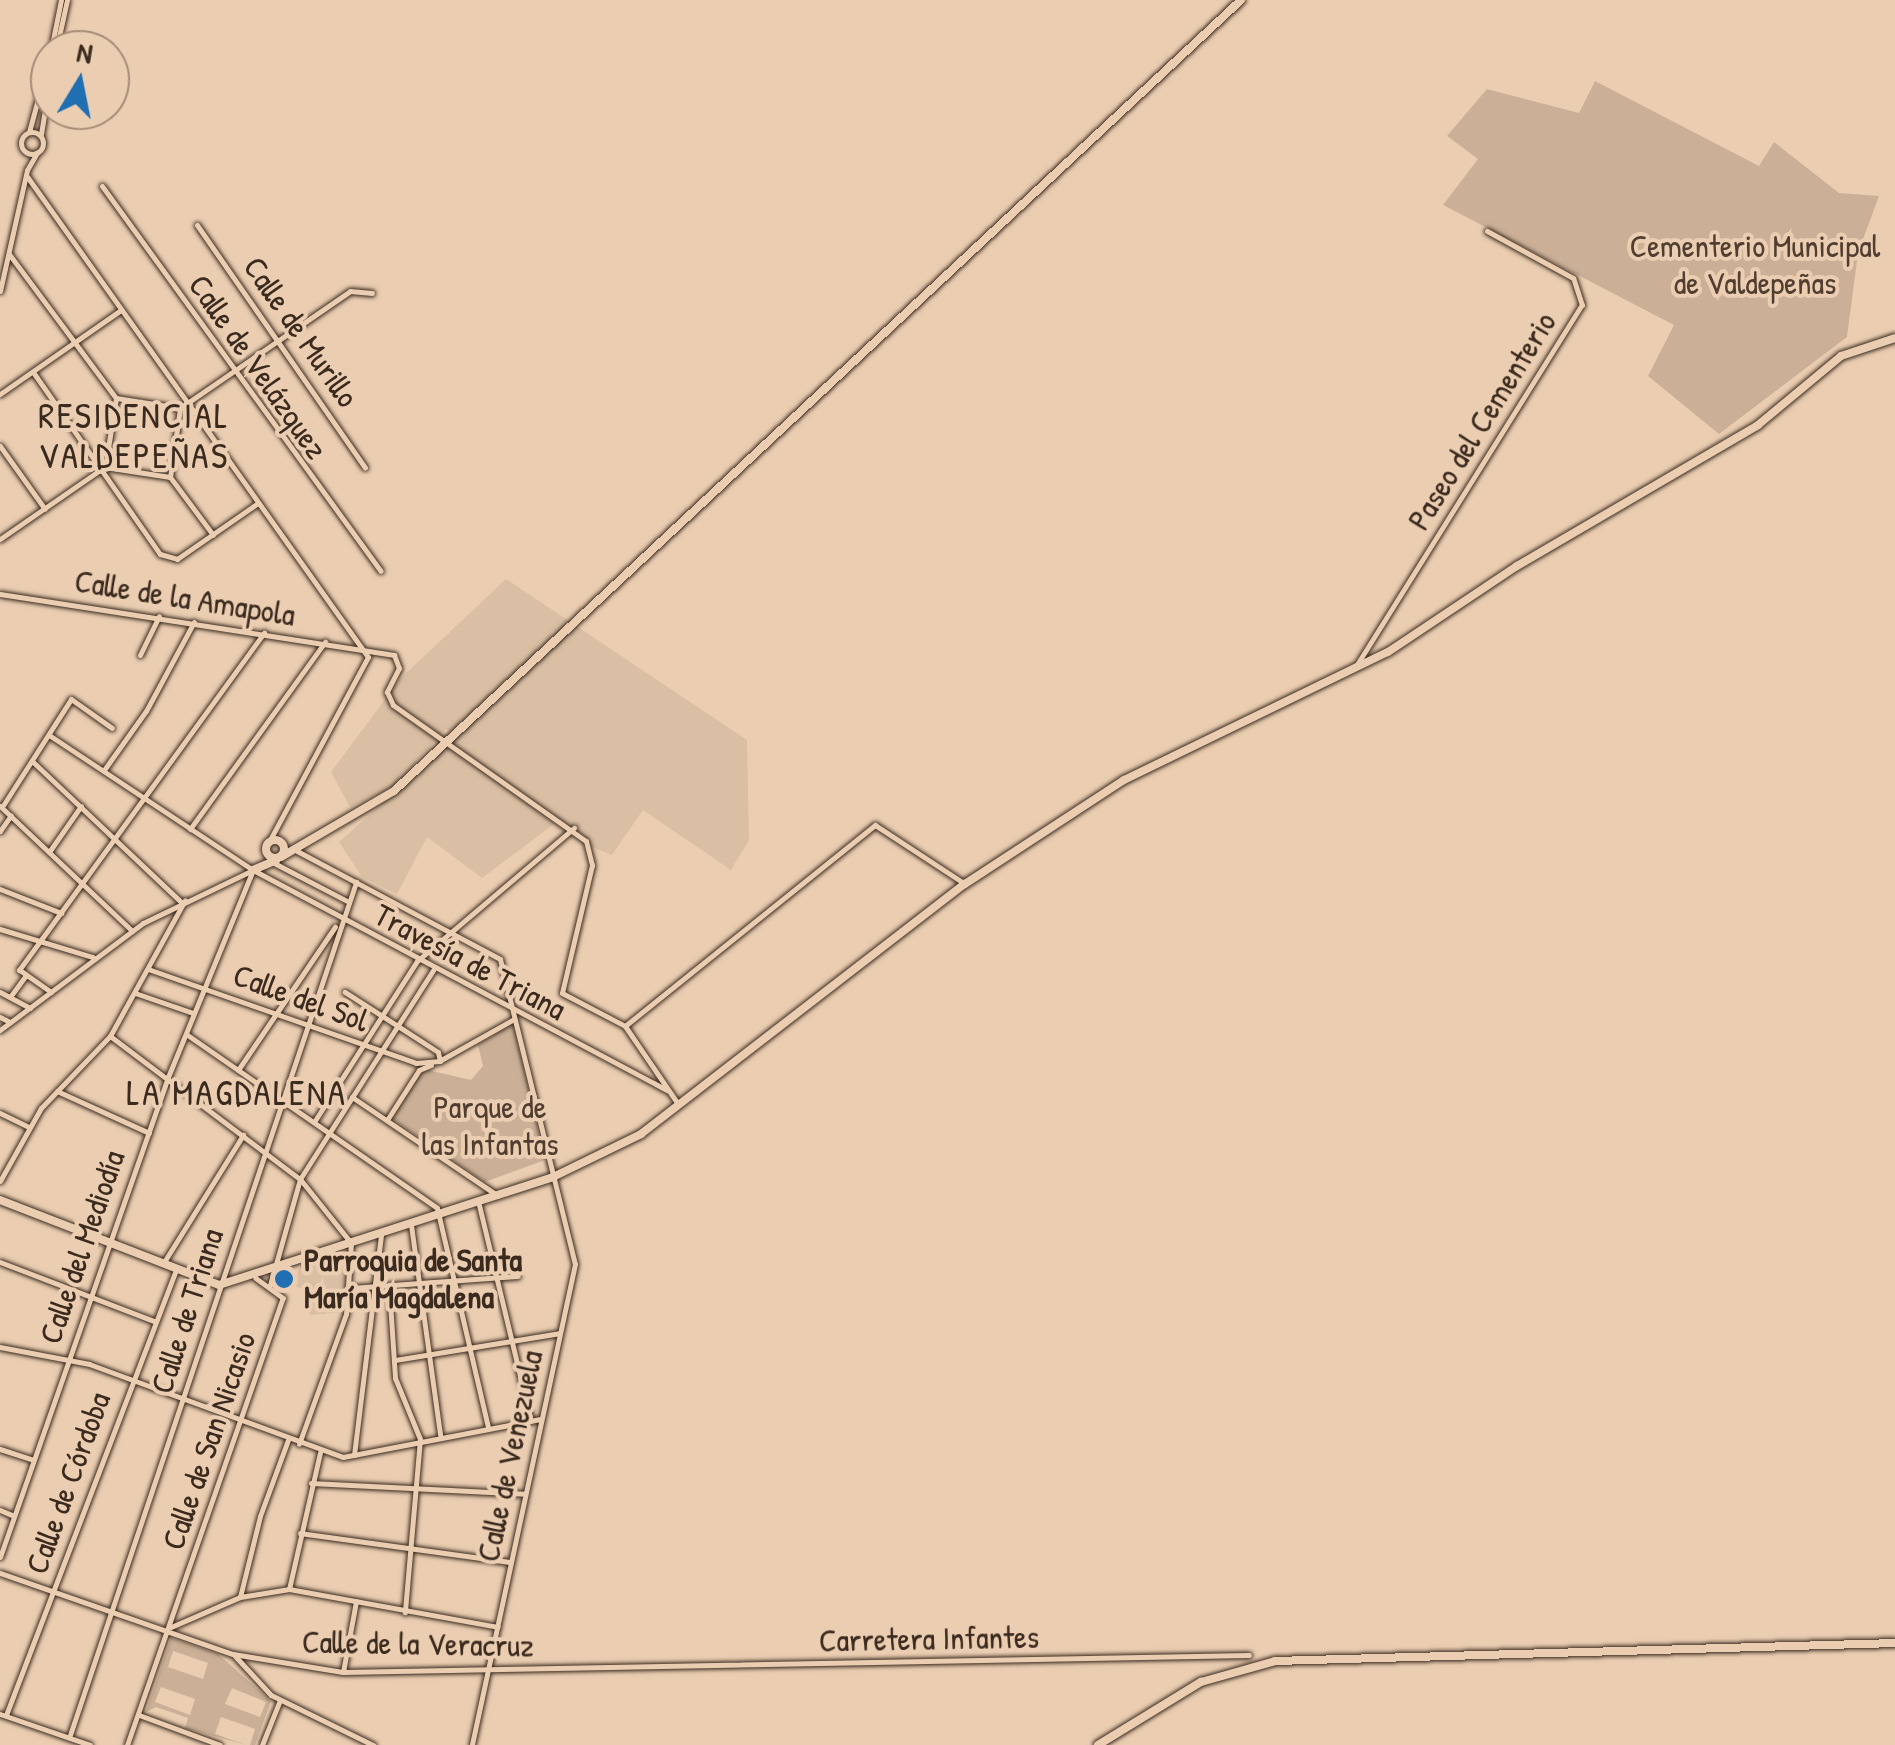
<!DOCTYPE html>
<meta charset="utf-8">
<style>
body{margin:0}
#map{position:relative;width:1895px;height:1745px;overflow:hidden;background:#ebceb2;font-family:"Patrick Hand",sans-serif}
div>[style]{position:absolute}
.built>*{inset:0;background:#dabfa4}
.green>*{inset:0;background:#cbb097}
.roads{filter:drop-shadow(0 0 2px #3b2a1e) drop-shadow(0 0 2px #3b2a1e)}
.street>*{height:5px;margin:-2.5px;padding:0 2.5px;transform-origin:2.5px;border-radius:2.5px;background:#ebceb2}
.street>.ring{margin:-2.5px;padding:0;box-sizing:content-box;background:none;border:5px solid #ebceb2;border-radius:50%}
.secondary>*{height:8px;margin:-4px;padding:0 4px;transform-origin:4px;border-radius:4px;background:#ebceb2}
.secondary>.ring{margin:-4px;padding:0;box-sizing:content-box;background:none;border:8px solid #ebceb2;border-radius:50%}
.primary>*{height:8px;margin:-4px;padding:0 4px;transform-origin:4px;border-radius:4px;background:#ebceb2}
.dots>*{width:28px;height:28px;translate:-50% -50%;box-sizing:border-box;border:5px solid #ebceb2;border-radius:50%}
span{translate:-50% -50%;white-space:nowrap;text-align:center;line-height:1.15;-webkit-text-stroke:8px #ebceb2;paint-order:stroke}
.park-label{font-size:32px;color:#513e30}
.street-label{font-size:32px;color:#3b2a1e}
.poi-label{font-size:32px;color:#3b2a1e;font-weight:700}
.left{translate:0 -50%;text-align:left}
.neighbourhood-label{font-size:35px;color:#3b2a1e;letter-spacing:2.5px}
.north{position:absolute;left:30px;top:30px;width:100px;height:100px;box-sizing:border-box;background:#ebceb2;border:2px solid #a58c77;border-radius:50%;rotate:10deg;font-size:28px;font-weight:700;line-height:40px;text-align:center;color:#3b2a1e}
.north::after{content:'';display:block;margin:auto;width:35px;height:45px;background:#1f6fb2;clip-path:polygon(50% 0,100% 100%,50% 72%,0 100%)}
</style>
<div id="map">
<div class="built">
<div style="clip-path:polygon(506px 579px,747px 740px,749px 840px,731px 870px,643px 810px,612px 855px,587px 845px,558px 821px,482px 878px,427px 837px,397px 894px,362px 877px,339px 842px,457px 736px,446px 729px,393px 787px,350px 807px,331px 772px,401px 678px)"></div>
<div style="clip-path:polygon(326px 1254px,345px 1254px,345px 1312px,310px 1315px,307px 1290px,293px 1286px,301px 1262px)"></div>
</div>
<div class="green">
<div style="clip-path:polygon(1595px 81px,1759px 166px,1774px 142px,1839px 193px,1879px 196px,1858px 253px,1847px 337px,1719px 434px,1648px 376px,1674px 325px,1443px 205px,1478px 159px,1447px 136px,1487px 89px,1579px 113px)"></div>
<div style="clip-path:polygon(513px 1023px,545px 1160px,485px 1182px,391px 1118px,423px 1069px,471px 1080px,483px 1066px,478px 1045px)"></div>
<div style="clip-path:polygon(evenodd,171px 1638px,218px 1654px,271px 1701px,255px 1745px,250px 1745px,255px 1729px,221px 1717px,215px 1734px,246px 1745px,185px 1728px,188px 1718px,156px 1707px,146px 1712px,171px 1638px,173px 1651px,208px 1663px,203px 1679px,168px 1667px,173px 1651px,171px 1638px,161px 1687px,195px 1699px,190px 1715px,155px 1702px,161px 1687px,171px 1638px,232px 1688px,266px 1702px,260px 1717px,225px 1704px,232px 1688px)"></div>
</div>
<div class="roads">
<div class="street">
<div style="left:51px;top:50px;width:51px;rotate:-78.7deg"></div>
<div style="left:56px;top:50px;width:51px;rotate:-77.6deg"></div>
<div class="ring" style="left:21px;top:132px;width:17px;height:17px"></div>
<div style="left:29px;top:132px;width:81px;rotate:-74.9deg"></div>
<div style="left:41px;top:134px;width:56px;rotate:-80.7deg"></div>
<div style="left:26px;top:175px;width:591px;rotate:54.64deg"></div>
<div style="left:368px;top:657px;width:213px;rotate:118.2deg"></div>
<div style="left:102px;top:186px;width:475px;rotate:54.1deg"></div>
<div style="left:197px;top:225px;width:295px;rotate:55.3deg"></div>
<div style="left:9px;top:254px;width:179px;rotate:53.4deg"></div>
<div style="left:0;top:291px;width:124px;rotate:-77.4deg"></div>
<div style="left:27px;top:170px;width:20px;rotate:-60deg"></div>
<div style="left:33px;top:372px;width:222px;rotate:55.1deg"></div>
<div style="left:160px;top:554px;width:18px;rotate:16deg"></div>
<div style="left:177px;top:559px;width:98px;rotate:-34.7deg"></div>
<div style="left:0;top:394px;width:147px;rotate:-34.8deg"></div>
<div style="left:116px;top:398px;width:65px;rotate:8.9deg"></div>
<div style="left:180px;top:408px;width:70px;rotate:98.2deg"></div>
<div style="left:170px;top:477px;width:66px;rotate:-171.3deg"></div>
<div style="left:105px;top:467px;width:70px;rotate:-80.9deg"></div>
<div style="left:180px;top:408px;width:206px;rotate:-34.5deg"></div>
<div style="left:350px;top:291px;width:22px;rotate:5deg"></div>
<div style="left:0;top:446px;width:77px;rotate:54.5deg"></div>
<div style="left:170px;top:477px;width:72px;rotate:53.4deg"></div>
<div style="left:0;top:539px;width:121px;rotate:-34.6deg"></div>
<div style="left:0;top:594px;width:399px;rotate:8.8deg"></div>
<div style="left:394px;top:655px;width:14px;rotate:69deg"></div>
<div style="left:399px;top:668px;width:27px;rotate:117deg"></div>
<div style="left:387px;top:692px;width:14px;rotate:65deg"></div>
<div style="left:393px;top:705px;width:236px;rotate:35.2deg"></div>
<div style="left:586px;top:841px;width:25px;rotate:76deg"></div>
<div style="left:592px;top:865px;width:131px;rotate:103.2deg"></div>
<div style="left:562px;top:993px;width:71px;rotate:27.6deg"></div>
<div style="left:140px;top:655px;width:43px;rotate:-64deg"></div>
<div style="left:1356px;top:666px;width:426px;rotate:-58deg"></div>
<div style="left:1582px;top:305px;width:28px;rotate:-108deg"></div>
<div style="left:1573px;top:278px;width:98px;rotate:-151.3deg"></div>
<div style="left:49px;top:735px;width:245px;rotate:33.5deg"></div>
<div style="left:253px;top:870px;width:469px;rotate:28deg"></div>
<div style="left:32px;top:761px;width:205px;rotate:43.4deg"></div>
<div style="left:104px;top:770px;width:72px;rotate:-54.6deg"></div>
<div style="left:146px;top:711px;width:101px;rotate:-61.7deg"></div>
<div style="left:0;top:806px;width:182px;rotate:43.4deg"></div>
<div style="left:2px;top:807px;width:128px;rotate:-57.4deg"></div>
<div style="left:71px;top:699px;width:50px;rotate:35.3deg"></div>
<div style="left:190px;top:829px;width:231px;rotate:-54.2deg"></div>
<div style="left:0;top:831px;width:19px;rotate:-55deg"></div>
<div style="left:297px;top:851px;width:230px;rotate:28deg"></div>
<div style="left:500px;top:959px;width:314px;rotate:76.2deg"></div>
<div style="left:575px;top:1264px;width:492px;rotate:102.1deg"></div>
<div style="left:49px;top:852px;width:56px;rotate:-55.2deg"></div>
<div style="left:274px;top:863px;width:82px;rotate:27.5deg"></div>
<div style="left:0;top:889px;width:66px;rotate:21.5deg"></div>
<div style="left:0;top:929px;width:97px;rotate:16.8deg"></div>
<div style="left:148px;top:969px;width:284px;rotate:19.3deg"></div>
<div style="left:416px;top:1063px;width:24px;rotate:-5deg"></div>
<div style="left:440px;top:1061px;width:9px;rotate:-103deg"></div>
<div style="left:438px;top:1052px;width:111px;rotate:-147.2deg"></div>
<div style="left:0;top:992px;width:34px;rotate:28deg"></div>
<div style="left:51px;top:992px;width:39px;rotate:-145deg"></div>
<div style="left:19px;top:970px;width:417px;rotate:-54deg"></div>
<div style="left:135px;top:993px;width:61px;rotate:19deg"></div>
<div style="left:10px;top:997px;width:27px;rotate:-54deg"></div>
<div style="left:0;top:1017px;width:11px;rotate:27deg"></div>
<div style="left:0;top:1030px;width:179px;rotate:-36.8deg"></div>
<div style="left:143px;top:923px;width:122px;rotate:-25.7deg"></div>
<div style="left:186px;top:1034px;width:305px;rotate:34.7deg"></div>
<div style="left:437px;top:1208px;width:226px;rotate:76.9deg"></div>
<div style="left:110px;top:1036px;width:238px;rotate:37deg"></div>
<div style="left:300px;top:1179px;width:82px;rotate:51.4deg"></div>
<div style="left:351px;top:1243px;width:71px;rotate:94deg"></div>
<div style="left:346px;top:1314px;width:138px;rotate:109.9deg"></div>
<div style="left:441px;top:1060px;width:84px;rotate:-29.3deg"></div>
<div style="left:238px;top:1070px;width:173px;rotate:-55.9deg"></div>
<div style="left:57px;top:1091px;width:101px;rotate:24.5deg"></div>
<div style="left:352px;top:1097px;width:176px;rotate:34.1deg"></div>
<div style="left:678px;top:1104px;width:94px;rotate:-124.2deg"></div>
<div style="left:625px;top:1026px;width:321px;rotate:-38.8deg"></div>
<div style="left:875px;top:825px;width:108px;rotate:33.2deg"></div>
<div style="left:0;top:1113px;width:32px;rotate:26deg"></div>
<div style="left:387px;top:1120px;width:59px;rotate:-57.4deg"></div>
<div style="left:419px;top:1070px;width:13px;rotate:-23deg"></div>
<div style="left:314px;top:1122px;width:191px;rotate:-57.4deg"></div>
<div style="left:417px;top:961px;width:206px;rotate:-40.3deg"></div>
<div style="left:0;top:1181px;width:84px;rotate:-60.7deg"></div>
<div style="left:41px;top:1108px;width:100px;rotate:-46.2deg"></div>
<div style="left:110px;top:1036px;width:155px;rotate:-61.1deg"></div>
<div style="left:479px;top:1205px;width:222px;rotate:76.5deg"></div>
<div style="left:411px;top:1225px;width:212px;rotate:82.1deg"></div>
<div style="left:0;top:1262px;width:165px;rotate:21deg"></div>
<div style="left:164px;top:1262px;width:150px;rotate:-58.1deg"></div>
<div style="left:270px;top:1285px;width:110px;rotate:-74.2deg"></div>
<div style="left:300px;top:1179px;width:248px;rotate:-57.5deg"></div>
<div style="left:389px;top:1287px;width:91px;rotate:86.2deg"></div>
<div style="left:395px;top:1378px;width:66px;rotate:67.7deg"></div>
<div style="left:420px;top:1439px;width:174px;rotate:95deg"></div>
<div style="left:350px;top:1288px;width:168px;rotate:-4.1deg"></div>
<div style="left:0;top:1347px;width:91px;rotate:10.8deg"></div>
<div style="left:89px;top:1364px;width:270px;rotate:20.1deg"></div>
<div style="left:343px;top:1457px;width:201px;rotate:-10.9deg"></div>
<div style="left:395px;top:1360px;width:166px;rotate:-9.3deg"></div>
<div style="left:0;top:1449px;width:35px;rotate:18deg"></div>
<div style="left:354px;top:1455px;width:222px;rotate:-83deg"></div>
<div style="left:311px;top:1483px;width:214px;rotate:2.9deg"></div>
<div style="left:0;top:1510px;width:15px;rotate:23deg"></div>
<div style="left:300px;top:1533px;width:211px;rotate:7.9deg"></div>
<div style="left:0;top:1557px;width:509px;rotate:-70.71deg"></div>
<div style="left:168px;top:1077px;width:224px;rotate:-67.7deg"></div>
<div style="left:0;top:1573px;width:247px;rotate:19.2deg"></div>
<div style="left:233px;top:1654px;width:111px;rotate:9.3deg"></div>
<div style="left:343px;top:1672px;width:906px;rotate:-1.07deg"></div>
<div style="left:289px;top:1589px;width:140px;rotate:-77.2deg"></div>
<div style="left:240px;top:1597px;width:83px;rotate:-76.1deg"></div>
<div style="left:260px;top:1516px;width:81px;rotate:-69.8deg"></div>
<div style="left:171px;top:1627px;width:75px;rotate:-23.5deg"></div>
<div style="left:240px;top:1597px;width:50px;rotate:-9.3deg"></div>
<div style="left:289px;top:1589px;width:212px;rotate:10.3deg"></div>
<div style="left:235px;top:1656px;width:53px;rotate:47.3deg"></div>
<div style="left:271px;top:1695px;width:114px;rotate:26.1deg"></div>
<div style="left:343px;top:1672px;width:72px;rotate:-79.6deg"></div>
<div style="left:0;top:1714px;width:95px;rotate:19deg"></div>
<div style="left:6px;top:1715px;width:477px;rotate:-69.1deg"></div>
<div style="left:139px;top:1715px;width:86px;rotate:20.3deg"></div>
<div style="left:70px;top:1735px;width:900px;rotate:-71.46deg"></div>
<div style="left:127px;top:1745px;width:473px;rotate:-70.8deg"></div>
<div style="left:283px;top:1298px;width:34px;rotate:-144deg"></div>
<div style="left:262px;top:1745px;width:48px;rotate:-68.2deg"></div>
</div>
<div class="secondary">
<div class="ring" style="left:266px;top:840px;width:10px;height:10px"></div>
<div style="left:281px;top:857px;width:131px;rotate:-30.3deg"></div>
<div style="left:394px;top:791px;width:1159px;rotate:-43.04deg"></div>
<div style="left:253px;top:870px;width:25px;rotate:-23deg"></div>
<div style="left:0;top:1200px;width:235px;rotate:21.2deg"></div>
<div style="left:219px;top:1285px;width:351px;rotate:-17.9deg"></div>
<div style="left:553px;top:1177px;width:98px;rotate:-26deg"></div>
<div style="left:641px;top:1134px;width:409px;rotate:-37.7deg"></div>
<div style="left:965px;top:884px;width:190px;rotate:-33.2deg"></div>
<div style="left:1124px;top:780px;width:293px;rotate:-25.9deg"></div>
<div style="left:1388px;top:652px;width:155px;rotate:-33.7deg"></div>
<div style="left:1517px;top:566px;width:279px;rotate:-30.3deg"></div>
<div style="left:1758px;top:425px;width:108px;rotate:-39.7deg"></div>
<div style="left:1841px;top:356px;width:57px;rotate:-18.4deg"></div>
</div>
<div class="primary">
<div style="left:1098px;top:1745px;width:121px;rotate:-31.5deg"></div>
<div style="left:1201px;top:1682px;width:77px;rotate:-15.8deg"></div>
<div style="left:1275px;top:1661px;width:620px;rotate:-1.66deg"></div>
</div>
</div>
<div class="dots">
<div style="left:284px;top:1279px;background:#1f6fb2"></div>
</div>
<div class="park-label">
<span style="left:1755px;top:265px">Cementerio Municipal<br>de Valdepeñas</span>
<span style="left:490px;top:1126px">Parque de<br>las Infantas</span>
</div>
<div class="street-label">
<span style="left:301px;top:332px;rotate:55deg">Calle de Murillo</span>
<span style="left:258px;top:367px;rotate:55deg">Calle de Velázquez</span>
<span style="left:1482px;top:421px;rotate:-58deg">Paseo del Cementerio</span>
<span style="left:185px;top:598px;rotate:9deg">Calle de la Amapola</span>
<span style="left:470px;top:962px;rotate:28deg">Travesía de Triana</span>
<span style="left:301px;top:998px;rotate:20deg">Calle del Sol</span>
<span style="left:82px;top:1247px;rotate:-71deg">Calle del Mediodía</span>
<span style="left:187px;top:1311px;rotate:-72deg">Calle de Triana</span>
<span style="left:209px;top:1441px;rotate:-71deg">Calle de San Nicasio</span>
<span style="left:510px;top:1456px;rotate:-78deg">Calle de Venezuela</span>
<span style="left:68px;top:1483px;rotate:-70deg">Calle de Córdoba</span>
<span style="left:929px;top:1639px;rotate:-1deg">Carretera Infantes</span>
<span style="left:418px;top:1644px;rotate:1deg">Calle de la Veracruz</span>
</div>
<div class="poi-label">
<span class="left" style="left:304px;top:1279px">Parroquia de Santa<br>María Magdalena</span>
</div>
<div class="neighbourhood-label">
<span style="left:134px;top:436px">RESIDENCIAL<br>VALDEPEÑAS</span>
<span style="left:237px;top:1093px">LA MAGDALENA</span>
</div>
<div class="north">N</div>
</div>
